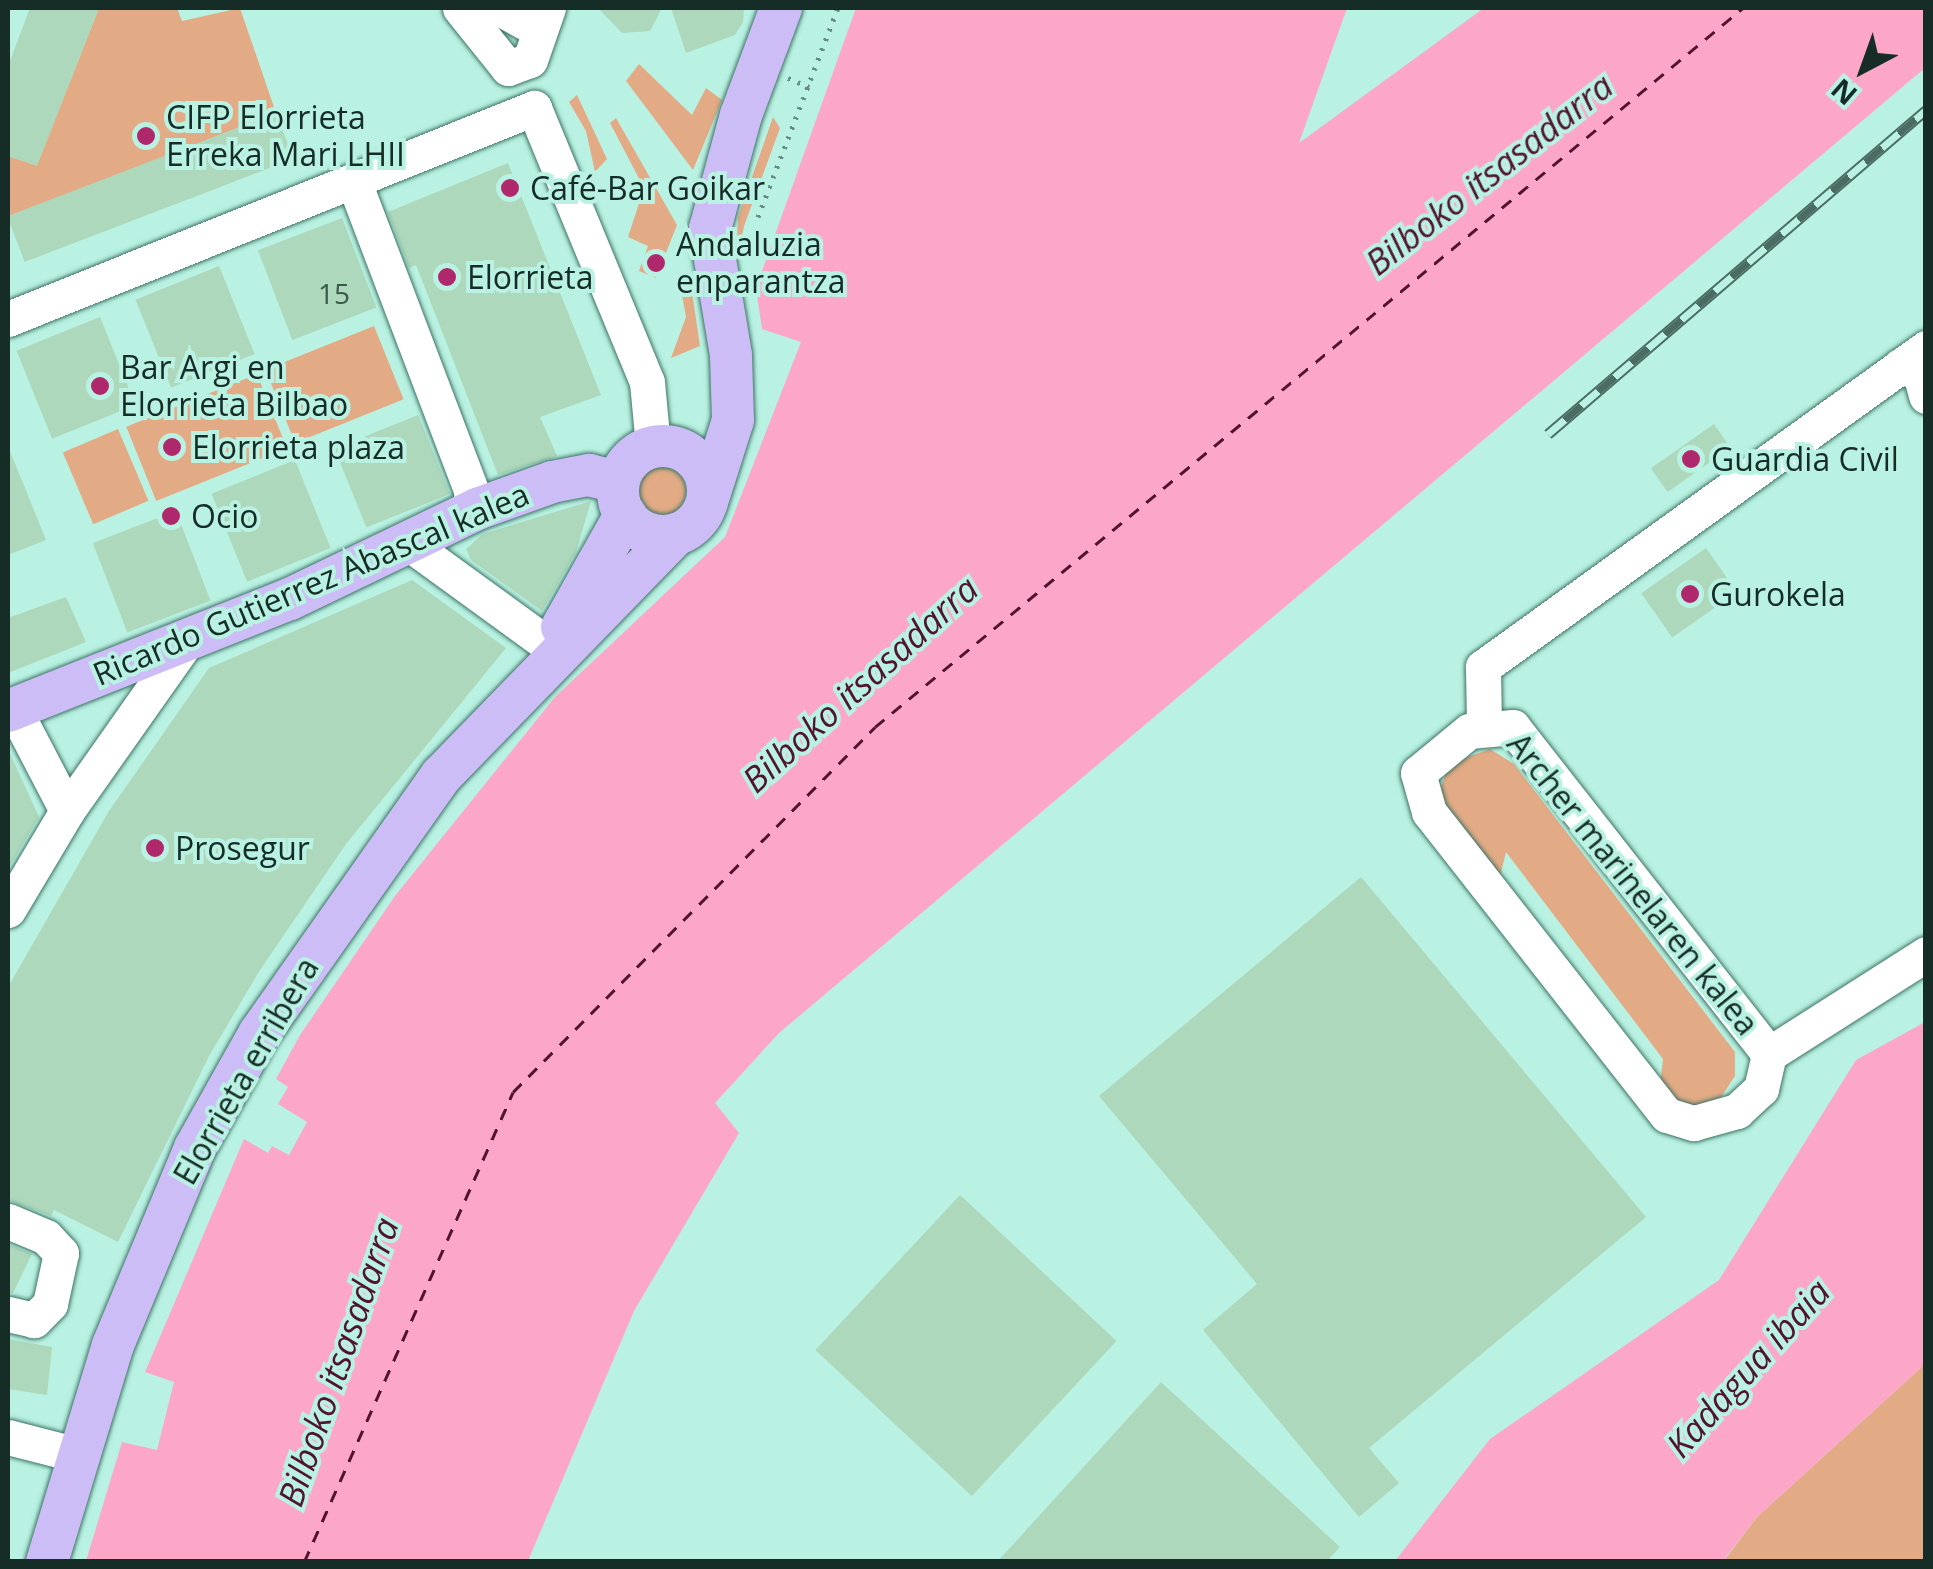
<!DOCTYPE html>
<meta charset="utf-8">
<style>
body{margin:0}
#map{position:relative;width:1933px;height:1569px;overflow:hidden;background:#b9f2e2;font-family:"Open Sans",sans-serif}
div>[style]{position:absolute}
.green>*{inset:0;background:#e3ab85;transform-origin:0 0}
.round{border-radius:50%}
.water>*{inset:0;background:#fca7c7}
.ferry>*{height:2.5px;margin-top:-1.25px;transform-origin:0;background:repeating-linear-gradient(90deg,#521331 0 12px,transparent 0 22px)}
.building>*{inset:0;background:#add8bb;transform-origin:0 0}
.path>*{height:5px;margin-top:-2.5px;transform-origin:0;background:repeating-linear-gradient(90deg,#668d83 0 2.5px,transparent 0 10.5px)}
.roads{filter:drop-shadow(0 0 2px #3d7365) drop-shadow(0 0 2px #3d7365)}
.minor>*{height:35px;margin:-17.5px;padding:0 17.5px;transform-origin:17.5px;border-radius:17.5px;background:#fff}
.major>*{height:42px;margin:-21px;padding:0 21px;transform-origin:21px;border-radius:21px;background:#cdbdf6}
.major>.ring{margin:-21px;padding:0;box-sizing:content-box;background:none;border:42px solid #cdbdf6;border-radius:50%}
.rail>*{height:11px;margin-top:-5.5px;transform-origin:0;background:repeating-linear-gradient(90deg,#b9f2e2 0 22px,#4b6c63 0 44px);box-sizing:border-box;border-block:2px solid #4b6c63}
.dots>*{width:28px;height:28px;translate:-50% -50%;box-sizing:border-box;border:5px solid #b9f2e2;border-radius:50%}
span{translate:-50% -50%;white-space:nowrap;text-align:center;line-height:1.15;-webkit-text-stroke:8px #b9f2e2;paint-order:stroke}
.number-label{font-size:28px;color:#3c574c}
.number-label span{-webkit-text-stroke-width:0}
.poi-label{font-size:32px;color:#162c27}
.left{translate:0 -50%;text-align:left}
.street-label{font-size:32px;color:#162c27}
.water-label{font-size:35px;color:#521331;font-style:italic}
.frame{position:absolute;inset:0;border:10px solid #162c27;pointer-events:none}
.north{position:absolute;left:1813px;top:20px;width:100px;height:100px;-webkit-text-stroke:8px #b9f2e2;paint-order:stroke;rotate:221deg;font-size:28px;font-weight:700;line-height:40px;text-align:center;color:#162c27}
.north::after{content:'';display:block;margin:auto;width:35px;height:45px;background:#162c27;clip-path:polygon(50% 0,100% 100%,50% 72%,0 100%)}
</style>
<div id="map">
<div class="green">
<div style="clip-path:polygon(99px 8px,177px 8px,182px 21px,240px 8px,276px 113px,8px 218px,8px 156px,37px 165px)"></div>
<div style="clip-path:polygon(639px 64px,692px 115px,706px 88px,722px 100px,693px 170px,626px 81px)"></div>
<div style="clip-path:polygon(577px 95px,607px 159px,595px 172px,586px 131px,569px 102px)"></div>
<div style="clip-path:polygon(773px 117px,780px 128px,744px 226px,736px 270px,738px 217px)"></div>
<div style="clip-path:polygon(616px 118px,677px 225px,656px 278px,639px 271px,648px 246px,628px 237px,644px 188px,610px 123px)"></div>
<div style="clip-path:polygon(689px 272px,700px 346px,671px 358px,686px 317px,678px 273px)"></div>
<div style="left:374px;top:326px;width:79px;height:117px;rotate:68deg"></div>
<div style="left:257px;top:374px;width:80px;height:141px;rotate:68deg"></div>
<div style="left:118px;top:429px;width:78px;height:60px;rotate:67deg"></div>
<div class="round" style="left:638px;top:467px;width:48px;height:48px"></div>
<div style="clip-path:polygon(1490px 749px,1514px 764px,1735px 1052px,1735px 1076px,1719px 1100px,1688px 1107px,1659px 1093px,1663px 1059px,1506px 852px,1498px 885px,1446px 817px,1439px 793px,1449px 764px)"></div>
<div style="clip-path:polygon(1925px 1364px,1925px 1561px,1723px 1562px,1757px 1517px)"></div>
</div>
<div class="water">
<div style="clip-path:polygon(856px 8px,1347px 8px,1299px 143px,1484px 8px,1925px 8px,1925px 68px,779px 1033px,715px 1103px,739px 1133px,634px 1311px,528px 1561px,86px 1561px,122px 1442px,157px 1450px,174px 1382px,145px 1372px,244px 1139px,268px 1153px,272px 1146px,289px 1155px,307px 1122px,278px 1104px,288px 1087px,276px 1079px,300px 1035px,395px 896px,555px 697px,725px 537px,801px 342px,762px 329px,756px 288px)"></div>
<div style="clip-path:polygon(1925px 1022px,1925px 1364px,1757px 1517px,1723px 1561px,1395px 1561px,1490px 1439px,1719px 1280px,1856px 1060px)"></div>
</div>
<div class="ferry">
<div style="left:304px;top:1562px;width:514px;rotate:-66.03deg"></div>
<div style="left:513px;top:1092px;width:514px;rotate:-45.24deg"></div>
<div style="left:875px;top:727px;width:1127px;rotate:-39.64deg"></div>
</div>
<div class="building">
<div style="clip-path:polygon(30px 8px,99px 8px,37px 166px,8px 156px,8px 66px)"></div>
<div style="clip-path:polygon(598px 8px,662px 8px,650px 31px,622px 33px)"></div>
<div style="clip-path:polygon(671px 8px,744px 8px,743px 22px,735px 35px,686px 53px)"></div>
<div style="left:276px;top:113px;width:49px;height:288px;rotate:69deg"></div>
<div style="clip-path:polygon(508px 163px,601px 395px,540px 417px,557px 456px,498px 475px,416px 265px,409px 268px,388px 212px)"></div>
<div style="left:342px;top:218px;width:96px;height:90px;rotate:69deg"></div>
<div style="left:219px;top:266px;width:95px;height:90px;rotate:68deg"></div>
<div style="left:100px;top:317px;width:95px;height:90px;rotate:68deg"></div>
<div style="left:418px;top:415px;width:85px;height:90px;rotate:68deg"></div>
<div style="left:1714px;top:424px;width:29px;height:77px;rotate:55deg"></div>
<div style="clip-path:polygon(8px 446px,46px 540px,8px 555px)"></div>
<div style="left:295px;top:460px;width:95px;height:90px;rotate:68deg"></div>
<div style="clip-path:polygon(591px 501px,576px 552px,542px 611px,471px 560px,466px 549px,483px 534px)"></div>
<div style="left:176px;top:511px;width:96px;height:89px;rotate:69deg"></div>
<div style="left:1706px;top:548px;width:54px;height:79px;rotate:55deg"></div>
<div style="clip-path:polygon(412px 580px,506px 648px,346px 844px,260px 970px,209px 1056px,118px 1242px,54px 1210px,51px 1216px,8px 1200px,8px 987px,109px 811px,209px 668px)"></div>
<div style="clip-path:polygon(66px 597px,86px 642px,8px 673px,8px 618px)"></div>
<div style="clip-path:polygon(8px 749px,39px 817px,8px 869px)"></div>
<div style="clip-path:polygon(1361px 877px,1646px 1217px,1369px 1448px,1399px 1483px,1359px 1517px,1203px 1330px,1257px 1284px,1099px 1096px)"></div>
<div style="left:960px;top:1195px;width:214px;height:212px;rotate:43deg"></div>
<div style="clip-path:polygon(8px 1244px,32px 1254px,13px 1293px,8px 1293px)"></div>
<div style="clip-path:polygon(8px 1339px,52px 1347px,47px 1395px,8px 1389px)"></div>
<div style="clip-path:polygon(1161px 1382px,1340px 1547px,1326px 1562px,997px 1562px)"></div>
</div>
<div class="path">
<div style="left:788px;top:78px;width:23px;rotate:23deg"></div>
<div style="left:758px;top:217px;width:224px;rotate:-69.1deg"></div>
</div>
<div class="roads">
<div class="minor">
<div style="left:460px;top:8px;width:77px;rotate:51.3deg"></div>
<div style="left:508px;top:68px;width:23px;rotate:-20deg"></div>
<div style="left:530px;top:60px;width:55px;rotate:-70.9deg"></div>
<div style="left:499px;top:8px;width:43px;rotate:28.9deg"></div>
<div style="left:534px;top:108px;width:296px;rotate:67.6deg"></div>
<div style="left:647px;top:382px;width:65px;rotate:84.7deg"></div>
<div style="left:354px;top:182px;width:333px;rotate:69.2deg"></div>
<div style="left:472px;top:493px;width:20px;rotate:101deg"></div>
<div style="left:8px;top:319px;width:567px;rotate:-21.86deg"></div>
<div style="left:1900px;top:366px;width:21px;rotate:19deg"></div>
<div style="left:1920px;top:373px;width:24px;rotate:75deg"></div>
<div style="left:411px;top:545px;width:172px;rotate:36deg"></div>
<div style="left:14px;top:709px;width:115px;rotate:62.5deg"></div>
<div style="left:1484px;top:725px;width:58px;rotate:-91deg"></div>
<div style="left:1483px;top:667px;width:546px;rotate:-35.76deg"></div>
<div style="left:8px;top:910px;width:115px;rotate:-59.2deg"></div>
<div style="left:67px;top:811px;width:212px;rotate:-54.8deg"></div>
<div style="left:1769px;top:1054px;width:415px;rotate:-128.1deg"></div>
<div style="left:1513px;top:727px;width:44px;rotate:174.8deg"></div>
<div style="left:1469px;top:731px;width:66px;rotate:140.5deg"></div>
<div style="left:1418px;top:773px;width:41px;rotate:74.2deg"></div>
<div style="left:1429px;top:812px;width:385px;rotate:51.9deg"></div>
<div style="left:1667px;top:1115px;width:28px;rotate:17deg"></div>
<div style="left:1694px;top:1123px;width:45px;rotate:-15.6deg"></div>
<div style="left:1737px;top:1111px;width:33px;rotate:-43deg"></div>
<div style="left:1761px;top:1089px;width:36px;rotate:-77deg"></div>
<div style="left:1769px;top:1054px;width:186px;rotate:-32.5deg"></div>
<div style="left:8px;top:1221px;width:41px;rotate:22.8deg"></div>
<div style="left:46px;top:1237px;width:22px;rotate:47deg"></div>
<div style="left:61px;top:1253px;width:52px;rotate:102.2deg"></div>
<div style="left:50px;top:1304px;width:23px;rotate:135deg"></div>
<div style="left:34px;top:1320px;width:27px;rotate:-167deg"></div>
<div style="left:8px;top:1437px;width:72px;rotate:14.4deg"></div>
</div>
<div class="major">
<div class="ring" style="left:618px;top:446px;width:48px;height:48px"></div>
<div style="left:707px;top:502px;width:86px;rotate:-72.4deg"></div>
<div style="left:733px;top:420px;width:65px;rotate:-91.8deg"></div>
<div style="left:731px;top:355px;width:128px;rotate:-99.5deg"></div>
<div style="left:710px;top:229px;width:118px;rotate:-74.8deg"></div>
<div style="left:741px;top:115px;width:114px;rotate:-69.5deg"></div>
<div style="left:562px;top:627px;width:129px;rotate:-60.6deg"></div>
<div style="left:8px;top:711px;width:303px;rotate:-21.7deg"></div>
<div style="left:290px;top:599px;width:208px;rotate:-25.7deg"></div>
<div style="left:477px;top:509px;width:80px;rotate:-19.8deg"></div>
<div style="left:552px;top:482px;width:38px;rotate:-11deg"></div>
<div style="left:589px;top:475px;width:30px;rotate:14deg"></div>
<div style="left:47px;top:1562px;width:227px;rotate:-73.1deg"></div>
<div style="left:113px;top:1345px;width:213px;rotate:-67.4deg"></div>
<div style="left:195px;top:1148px;width:131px;rotate:-60.7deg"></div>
<div style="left:259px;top:1034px;width:316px;rotate:-54.8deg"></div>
<div style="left:441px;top:776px;width:337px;rotate:-45.8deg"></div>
</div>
</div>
<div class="rail">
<div style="left:1548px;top:434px;width:498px;rotate:-40.6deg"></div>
</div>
<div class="dots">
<div style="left:146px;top:136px;background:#b0286c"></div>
<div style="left:510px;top:188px;background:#b0286c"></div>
<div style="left:656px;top:263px;background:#b0286c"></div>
<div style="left:447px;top:277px;background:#b0286c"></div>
<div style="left:100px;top:386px;background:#b0286c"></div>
<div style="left:172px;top:447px;background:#b0286c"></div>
<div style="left:1691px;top:459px;background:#b0286c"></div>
<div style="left:171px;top:516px;background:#b0286c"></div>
<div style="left:1690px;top:594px;background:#b0286c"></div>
<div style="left:155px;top:848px;background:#b0286c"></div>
</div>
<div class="number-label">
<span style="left:334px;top:293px">15</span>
</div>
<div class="poi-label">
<span class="left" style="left:166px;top:136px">CIFP Elorrieta<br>Erreka Mari LHII</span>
<span class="left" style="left:530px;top:188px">Café-Bar Goikar</span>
<span class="left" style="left:676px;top:263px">Andaluzia<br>enparantza</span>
<span class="left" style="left:467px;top:277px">Elorrieta</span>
<span class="left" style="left:120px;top:386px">Bar Argi en<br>Elorrieta Bilbao</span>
<span class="left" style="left:192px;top:447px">Elorrieta plaza</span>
<span class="left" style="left:1711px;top:459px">Guardia Civil</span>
<span class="left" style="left:191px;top:516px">Ocio</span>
<span class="left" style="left:1710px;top:594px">Gurokela</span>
<span class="left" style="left:175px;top:848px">Prosegur</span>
</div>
<div class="street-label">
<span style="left:311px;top:584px;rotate:-23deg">Ricardo Gutierrez Abascal kalea</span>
<span style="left:1633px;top:884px;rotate:51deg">Archer marinelaren kalea</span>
<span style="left:246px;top:1071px;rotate:-60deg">Elorrieta erribera</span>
</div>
<div class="water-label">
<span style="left:1489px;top:174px;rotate:-38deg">Bilboko itsasadarra</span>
<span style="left:860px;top:684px;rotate:-42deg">Bilboko itsasadarra</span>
<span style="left:338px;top:1362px;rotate:-71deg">Bilboko itsasadarra</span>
<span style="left:1748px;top:1368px;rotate:-48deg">Kadagua ibaia</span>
</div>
<div class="frame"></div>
<div class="north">N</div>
</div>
